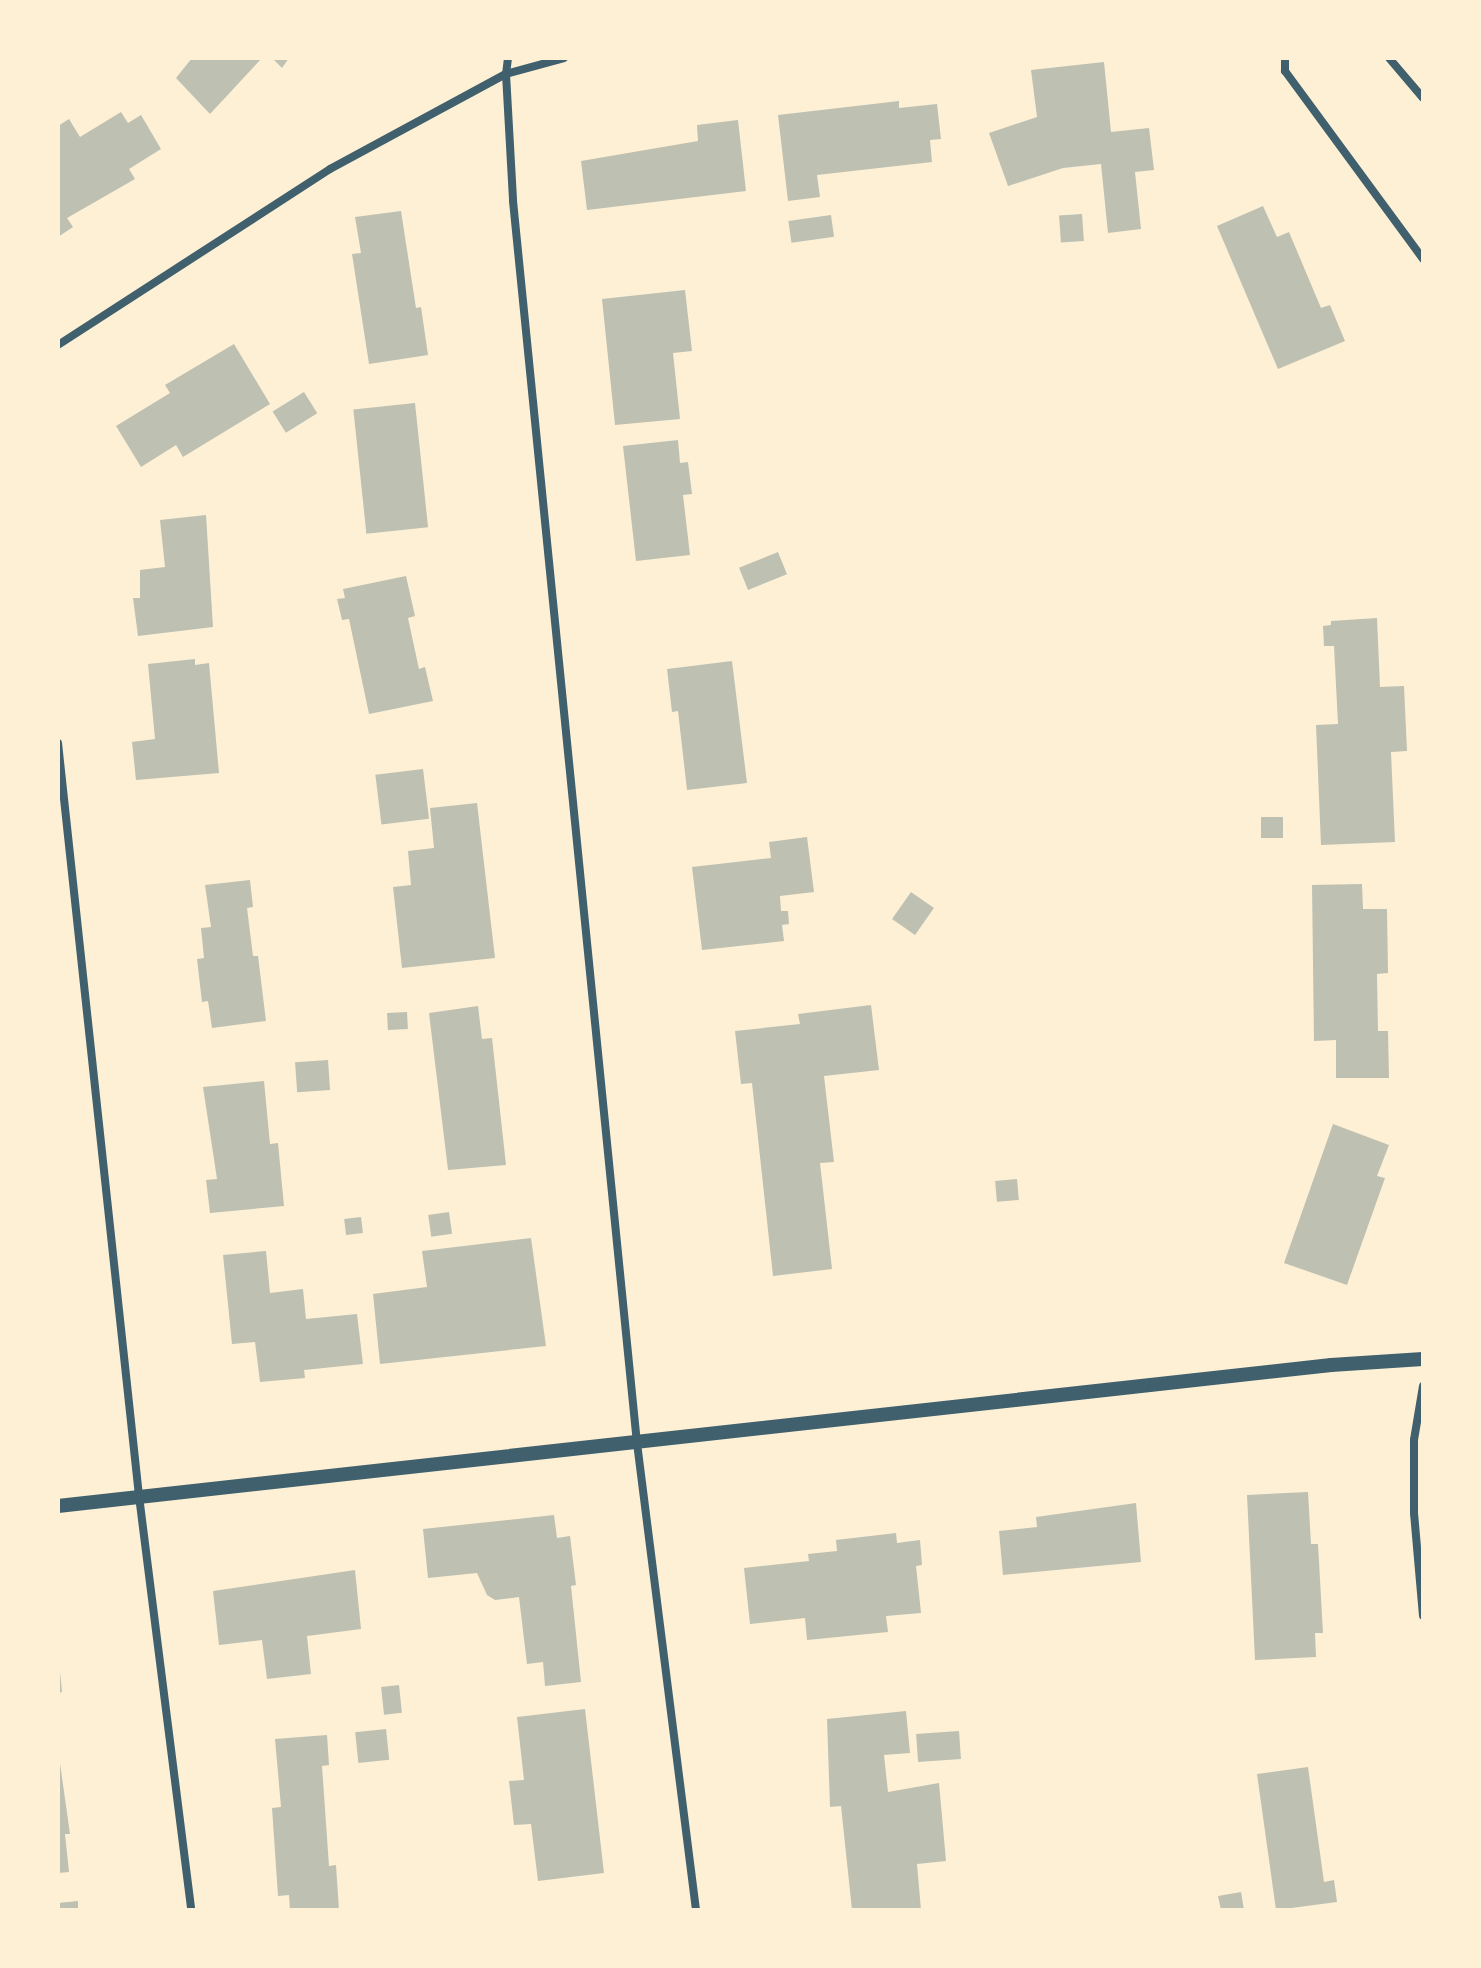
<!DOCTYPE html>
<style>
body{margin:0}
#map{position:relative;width:1481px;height:1968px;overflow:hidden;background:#fdf0d5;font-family:"Times New Roman",serif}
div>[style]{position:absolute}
.building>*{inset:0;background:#bec0b2;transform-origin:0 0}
.minor>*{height:8px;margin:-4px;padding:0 4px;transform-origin:4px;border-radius:4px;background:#3f606c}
.tertiary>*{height:14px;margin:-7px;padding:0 7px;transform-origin:7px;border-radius:7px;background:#3f606c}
span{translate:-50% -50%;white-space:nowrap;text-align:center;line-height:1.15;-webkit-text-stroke:8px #fdf0d5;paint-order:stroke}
.frame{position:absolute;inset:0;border:60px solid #fdf0d5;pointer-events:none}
</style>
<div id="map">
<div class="building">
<div style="clip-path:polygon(192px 58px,262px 58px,210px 114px,176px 78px)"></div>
<div style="clip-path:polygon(272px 58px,289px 58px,282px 68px)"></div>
<div style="clip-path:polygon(1104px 62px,1111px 132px,1149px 128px,1154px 170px,1135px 172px,1141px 229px,1108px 233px,1101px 164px,1063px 168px,1008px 186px,989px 133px,1037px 117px,1031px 70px)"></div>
<div style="clip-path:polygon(899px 101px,899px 108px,937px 104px,941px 139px,930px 140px,932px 162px,817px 175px,820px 197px,788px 201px,778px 115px)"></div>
<div style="clip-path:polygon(121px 112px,128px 123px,141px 115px,161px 149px,129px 169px,135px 179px,67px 218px,73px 227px,58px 237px,58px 126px,69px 119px,80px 137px)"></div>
<div style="clip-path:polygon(738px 120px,746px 191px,587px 210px,581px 161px,698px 141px,697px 125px)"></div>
<div style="clip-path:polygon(1263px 206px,1277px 237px,1289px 232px,1321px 308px,1330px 305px,1345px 341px,1278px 369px,1217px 226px)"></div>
<div style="clip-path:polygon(401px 211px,416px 308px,421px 307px,428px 355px,369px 364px,352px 254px,361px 253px,355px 217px)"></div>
<div style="left:1082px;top:214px;width:27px;height:23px;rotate:86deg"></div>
<div style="left:831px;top:215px;width:22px;height:43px;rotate:82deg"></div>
<div style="clip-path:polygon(685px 290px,692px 351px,673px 353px,680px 419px,615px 425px,602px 299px)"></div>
<div style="clip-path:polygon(234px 344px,270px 404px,183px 457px,176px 445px,141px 467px,116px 426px,170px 393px,165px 385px)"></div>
<div style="left:304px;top:392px;width:25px;height:37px;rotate:58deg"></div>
<div style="left:415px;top:403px;width:125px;height:62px;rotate:84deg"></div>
<div style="clip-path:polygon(678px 440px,680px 463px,688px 462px,692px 494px,683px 495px,690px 555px,636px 561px,623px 446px)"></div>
<div style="clip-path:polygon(206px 515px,213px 627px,138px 636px,133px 598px,140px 598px,140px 570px,165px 567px,160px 520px)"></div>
<div style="left:778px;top:552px;width:24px;height:42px;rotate:68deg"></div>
<div style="clip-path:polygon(406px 576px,415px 616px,408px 618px,419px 669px,425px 667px,433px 701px,369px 714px,349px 619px,342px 620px,337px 599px,345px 598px,343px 589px)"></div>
<div style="clip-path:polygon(1377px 618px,1380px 687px,1404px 686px,1407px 751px,1391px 752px,1395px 842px,1321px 845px,1316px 725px,1338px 724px,1334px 646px,1324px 646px,1323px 626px,1331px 625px,1331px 621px)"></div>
<div style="clip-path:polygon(195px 659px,195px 665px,209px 663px,219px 773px,136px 780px,132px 742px,155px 739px,148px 664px)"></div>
<div style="clip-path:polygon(732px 661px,747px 783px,687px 790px,678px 711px,672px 712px,667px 669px)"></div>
<div style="left:423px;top:769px;width:50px;height:48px;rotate:83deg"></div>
<div style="clip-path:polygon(477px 803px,495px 958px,402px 968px,393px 887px,411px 885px,408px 851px,434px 848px,430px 808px)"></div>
<div style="left:1261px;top:817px;width:22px;height:21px"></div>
<div style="clip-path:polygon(807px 837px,814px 892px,780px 896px,781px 911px,788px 911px,789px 924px,782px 925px,784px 941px,702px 950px,692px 867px,771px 858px,769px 842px)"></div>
<div style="clip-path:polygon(250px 880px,253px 907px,247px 908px,253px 956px,258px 956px,266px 1021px,212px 1028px,208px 1001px,202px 1002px,197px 959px,204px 958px,201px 928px,211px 927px,205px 885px)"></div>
<div style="clip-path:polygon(1362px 884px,1363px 909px,1387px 909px,1388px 973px,1377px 974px,1378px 1031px,1388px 1031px,1389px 1078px,1336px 1078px,1336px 1040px,1314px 1041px,1312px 885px)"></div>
<div style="left:911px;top:892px;width:28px;height:33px;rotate:35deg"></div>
<div style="clip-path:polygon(871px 1005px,879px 1070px,824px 1076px,834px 1162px,820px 1163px,832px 1269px,773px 1276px,752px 1083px,741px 1084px,735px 1031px,800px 1024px,798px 1014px)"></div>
<div style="clip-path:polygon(478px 1006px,482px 1039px,492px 1038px,506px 1165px,448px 1170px,429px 1013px)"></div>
<div style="left:407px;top:1012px;width:17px;height:20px;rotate:87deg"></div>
<div style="left:328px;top:1060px;width:30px;height:33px;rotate:86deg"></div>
<div style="clip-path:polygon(264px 1081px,270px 1144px,278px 1143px,284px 1206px,210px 1213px,206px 1180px,217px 1179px,203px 1087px)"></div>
<div style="clip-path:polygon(1333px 1124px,1389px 1145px,1377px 1176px,1385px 1178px,1347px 1285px,1284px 1263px)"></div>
<div style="left:1017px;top:1179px;width:21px;height:22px;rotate:85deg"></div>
<div style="left:449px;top:1212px;width:22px;height:21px;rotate:82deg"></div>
<div style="left:361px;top:1217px;width:16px;height:17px;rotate:83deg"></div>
<div style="clip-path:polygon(531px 1238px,546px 1346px,380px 1364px,373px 1294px,427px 1287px,422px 1251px)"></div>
<div style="clip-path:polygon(266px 1251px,270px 1293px,303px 1289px,306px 1319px,357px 1314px,363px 1364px,304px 1370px,305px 1378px,260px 1382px,255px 1342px,232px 1344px,223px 1255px)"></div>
<div style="clip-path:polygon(1308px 1492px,1311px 1544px,1318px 1544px,1323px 1633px,1315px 1633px,1316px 1657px,1255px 1660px,1247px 1495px)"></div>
<div style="clip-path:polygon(1136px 1503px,1141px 1562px,1003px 1575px,999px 1531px,1037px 1527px,1036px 1517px)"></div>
<div style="clip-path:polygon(554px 1515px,557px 1538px,570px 1536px,576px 1585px,571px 1586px,581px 1682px,545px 1686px,543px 1662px,527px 1664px,519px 1597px,495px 1600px,487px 1595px,477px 1573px,428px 1578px,423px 1529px)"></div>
<div style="clip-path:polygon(896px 1533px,897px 1543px,920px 1540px,922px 1565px,916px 1566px,921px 1613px,886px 1616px,888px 1632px,807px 1640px,805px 1618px,750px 1624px,744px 1568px,809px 1561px,808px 1554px,837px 1551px,836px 1540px)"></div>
<div style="clip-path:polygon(355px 1570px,361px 1629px,307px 1636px,311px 1674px,267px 1679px,262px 1640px,219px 1645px,213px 1591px)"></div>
<div style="clip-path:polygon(58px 1672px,60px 1672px,62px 1692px,58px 1693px)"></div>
<div style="left:399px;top:1685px;width:28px;height:18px;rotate:84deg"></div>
<div style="clip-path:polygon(585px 1709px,604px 1873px,538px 1881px,531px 1824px,514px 1825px,509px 1781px,524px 1780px,517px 1717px)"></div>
<div style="clip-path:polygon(906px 1711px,910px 1753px,884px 1755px,888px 1792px,939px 1783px,946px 1861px,917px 1864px,921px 1910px,852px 1910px,841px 1806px,830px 1807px,827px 1719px)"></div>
<div style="left:386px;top:1729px;width:31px;height:31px;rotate:84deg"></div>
<div style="left:959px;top:1731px;width:28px;height:43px;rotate:86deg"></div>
<div style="clip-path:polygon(327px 1735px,329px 1765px,322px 1766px,329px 1866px,336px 1865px,339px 1910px,290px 1910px,289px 1895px,278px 1896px,272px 1808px,281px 1807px,275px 1739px)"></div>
<div style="clip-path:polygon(58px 1749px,70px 1834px,65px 1834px,69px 1872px,58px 1873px)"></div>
<div style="clip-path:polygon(1308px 1767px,1324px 1882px,1334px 1880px,1337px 1902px,1276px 1910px,1257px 1774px)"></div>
<div style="clip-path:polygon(1241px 1892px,1244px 1910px,1221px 1910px,1218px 1896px)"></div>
<div style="clip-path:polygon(78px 1901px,78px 1910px,58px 1910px,58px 1903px)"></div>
</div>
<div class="minor">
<div style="left:508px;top:58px;width:16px;rotate:97deg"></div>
<div style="left:506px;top:74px;width:127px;rotate:86.8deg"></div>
<div style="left:513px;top:201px;width:1248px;rotate:84.3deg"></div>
<div style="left:637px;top:1443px;width:471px;rotate:82.8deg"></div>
<div style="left:1285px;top:58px;width:13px;rotate:90deg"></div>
<div style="left:1285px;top:71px;width:233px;rotate:53.7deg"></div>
<div style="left:1389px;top:58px;width:52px;rotate:49.6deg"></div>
<div style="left:58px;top:345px;width:324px;rotate:-32.9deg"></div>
<div style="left:330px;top:169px;width:200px;rotate:-28.4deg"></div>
<div style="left:506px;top:74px;width:60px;rotate:-15.4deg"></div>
<div style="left:58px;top:743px;width:757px;rotate:83.86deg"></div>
<div style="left:139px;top:1496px;width:417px;rotate:82.8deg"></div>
<div style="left:1423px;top:1386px;width:55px;rotate:99.5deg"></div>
<div style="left:1414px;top:1440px;width:73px;rotate:90deg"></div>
<div style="left:1414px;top:1513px;width:103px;rotate:85deg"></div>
</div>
<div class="tertiary">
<div style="left:58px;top:1506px;width:1281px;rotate:-6.32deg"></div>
<div style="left:1331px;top:1365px;width:92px;rotate:-3.7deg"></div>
</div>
<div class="frame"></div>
</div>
